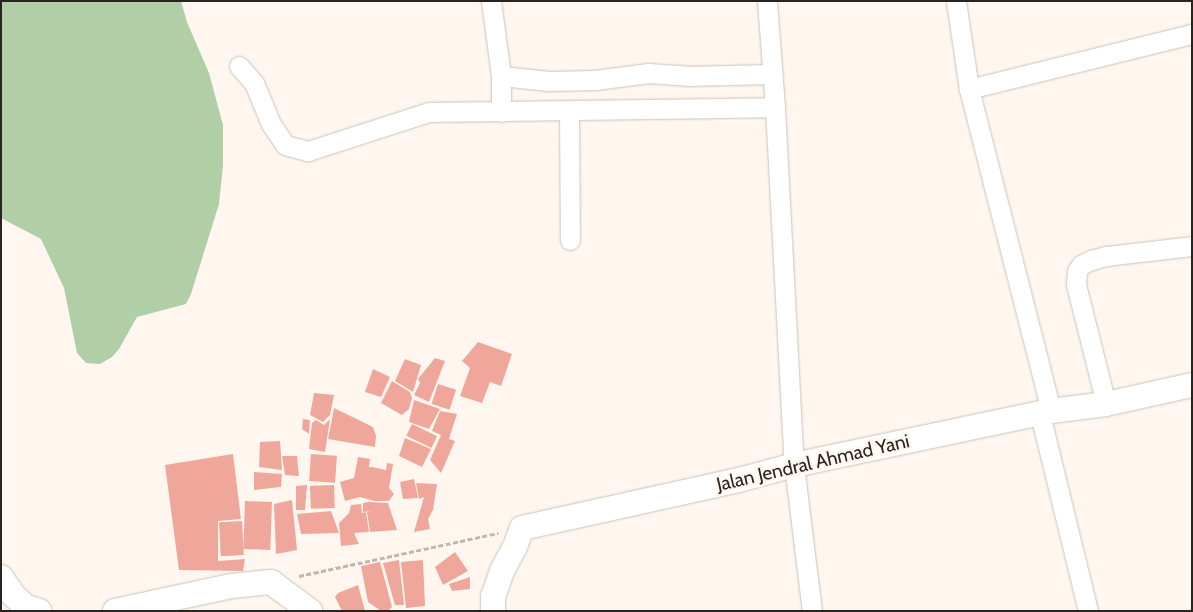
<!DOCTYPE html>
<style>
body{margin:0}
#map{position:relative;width:1193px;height:612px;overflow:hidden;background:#fff7ef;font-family:Cabin,sans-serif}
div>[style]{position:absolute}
.green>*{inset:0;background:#b0cfa6}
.building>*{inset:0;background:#f0a79b;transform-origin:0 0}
.path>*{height:3px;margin-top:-1.5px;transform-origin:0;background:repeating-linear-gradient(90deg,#beb7b1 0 5px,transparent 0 7.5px)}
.roads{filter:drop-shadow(0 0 1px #cac3bc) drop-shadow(0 0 1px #cac3bc)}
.minor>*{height:19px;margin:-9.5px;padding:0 9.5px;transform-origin:9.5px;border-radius:9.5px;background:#fff}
.major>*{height:24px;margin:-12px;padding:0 12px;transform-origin:12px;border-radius:12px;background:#fff}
span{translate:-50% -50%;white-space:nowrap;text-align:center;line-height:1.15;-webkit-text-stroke:5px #fff7ef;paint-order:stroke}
.street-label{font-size:19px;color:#272421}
.frame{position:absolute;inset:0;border:2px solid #272421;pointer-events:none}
</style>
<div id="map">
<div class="green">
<div style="clip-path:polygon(1px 1px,181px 1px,187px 22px,209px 73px,223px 125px,223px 165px,219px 204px,191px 294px,186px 304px,137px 317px,119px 349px,112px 357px,100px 364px,86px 363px,77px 353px,64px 288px,41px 239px,1px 218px)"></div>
</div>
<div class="building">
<div style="clip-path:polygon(478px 342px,512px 354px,501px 386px,490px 382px,482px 403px,460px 396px,470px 368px,462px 361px)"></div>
<div style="clip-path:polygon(435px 358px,445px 361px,429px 402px,414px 395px,420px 383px,418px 379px)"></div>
<div style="clip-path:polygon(405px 359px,421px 365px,413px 392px,395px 381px)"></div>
<div style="clip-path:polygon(373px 369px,390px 377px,381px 397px,365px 392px)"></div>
<div style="clip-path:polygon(392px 381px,410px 392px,412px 398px,409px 409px,402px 415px,381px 403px)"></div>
<div style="left:438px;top:384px;width:19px;height:21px;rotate:18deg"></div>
<div style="clip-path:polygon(314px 393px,334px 395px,330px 415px,323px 422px,310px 415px)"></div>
<div style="clip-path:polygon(414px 400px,440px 409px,429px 429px,409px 422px)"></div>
<div style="clip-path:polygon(334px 408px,373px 427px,376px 436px,375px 447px,328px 439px)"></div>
<div style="clip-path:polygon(440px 411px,457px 414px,449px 439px,455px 441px,441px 473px,430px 460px,441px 435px,432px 431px)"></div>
<div style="clip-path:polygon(303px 419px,310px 420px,309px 434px,302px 429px)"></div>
<div style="clip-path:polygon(330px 419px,325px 452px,309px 449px,312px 423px,316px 420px,324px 425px)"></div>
<div style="left:412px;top:424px;width:28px;height:13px;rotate:26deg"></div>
<div style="clip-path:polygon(405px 438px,431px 449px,422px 467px,399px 456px)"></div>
<div style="clip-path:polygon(280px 441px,282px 470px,259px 467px,260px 442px)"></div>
<div style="clip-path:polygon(233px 454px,241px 519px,218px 521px,218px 561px,245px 559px,243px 571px,179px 570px,165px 465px)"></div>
<div style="left:311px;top:454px;width:26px;height:27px;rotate:4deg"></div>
<div style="clip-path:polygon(282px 456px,297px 456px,299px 476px,285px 475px)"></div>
<div style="clip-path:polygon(358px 457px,370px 459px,369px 467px,372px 467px,386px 470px,387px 463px,393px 464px,389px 488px,394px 494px,389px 501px,375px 501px,360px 497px,345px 501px,340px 482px,354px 478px)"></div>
<div style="clip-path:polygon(254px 472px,282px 474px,281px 487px,254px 490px)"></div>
<div style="clip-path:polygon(414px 479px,418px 498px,403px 499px,400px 482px)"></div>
<div style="clip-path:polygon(416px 483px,437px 484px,433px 510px,428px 519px,430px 529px,414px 532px,424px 497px,419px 499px)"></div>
<div style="clip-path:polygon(307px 485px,305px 510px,296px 510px,296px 486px)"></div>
<div style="left:334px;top:485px;width:23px;height:24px;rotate:88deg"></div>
<div style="clip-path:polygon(292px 500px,297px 550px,276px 554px,274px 504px)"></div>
<div style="left:245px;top:501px;width:27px;height:48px;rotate:2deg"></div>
<div style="clip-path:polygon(369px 502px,388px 503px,397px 530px,370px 532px,367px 512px,371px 511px,363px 512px,363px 503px)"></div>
<div style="clip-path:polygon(361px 504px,362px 513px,366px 512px,369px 532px,354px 533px,359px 544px,341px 546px,339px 523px,349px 513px,351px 505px)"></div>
<div style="clip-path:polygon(331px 511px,339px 533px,301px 534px,297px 514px)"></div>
<div style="left:242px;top:521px;width:34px;height:23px;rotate:87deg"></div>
<div style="clip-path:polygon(455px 552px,468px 571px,443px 585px,435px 567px)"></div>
<div style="clip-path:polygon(399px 560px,404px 605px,395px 605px,383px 563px)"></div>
<div style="clip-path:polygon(423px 560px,425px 606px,406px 608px,401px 562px)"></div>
<div style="clip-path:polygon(380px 562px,392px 607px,388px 611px,381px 611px,368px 602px,361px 566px)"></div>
<div style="clip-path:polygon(470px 577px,470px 589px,452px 591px,449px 584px)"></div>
<div style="clip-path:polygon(358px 585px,365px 611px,342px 611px,335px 597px,338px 593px)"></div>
</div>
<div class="path">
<div style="left:299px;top:576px;width:204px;rotate:-12.2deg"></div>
</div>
<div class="roads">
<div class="minor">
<div style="left:491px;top:1px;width:76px;rotate:82.4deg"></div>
<div style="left:501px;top:76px;width:36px;rotate:90deg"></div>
<div style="left:767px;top:1px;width:106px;rotate:85.7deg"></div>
<div style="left:775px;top:107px;width:359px;rotate:87deg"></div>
<div style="left:794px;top:465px;width:147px;rotate:83deg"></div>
<div style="left:956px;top:1px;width:89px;rotate:81.6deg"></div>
<div style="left:969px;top:89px;width:332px;rotate:75.7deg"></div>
<div style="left:239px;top:66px;width:23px;rotate:49deg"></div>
<div style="left:254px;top:83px;width:44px;rotate:67.5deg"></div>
<div style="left:271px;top:124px;width:25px;rotate:56deg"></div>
<div style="left:285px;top:145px;width:24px;rotate:15deg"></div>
<div style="left:308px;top:151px;width:127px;rotate:-17.9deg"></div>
<div style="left:429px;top:112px;width:346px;rotate:-0.8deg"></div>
<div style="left:501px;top:76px;width:48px;rotate:5.9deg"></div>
<div style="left:549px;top:81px;width:46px;rotate:-1.2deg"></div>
<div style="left:595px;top:80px;width:54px;rotate:-7.4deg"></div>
<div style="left:649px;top:73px;width:39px;rotate:4deg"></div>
<div style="left:688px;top:76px;width:83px;rotate:-1.4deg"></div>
<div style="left:969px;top:89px;width:230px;rotate:-13.9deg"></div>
<div style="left:569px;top:111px;width:129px;rotate:89.6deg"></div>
<div style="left:1106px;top:404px;width:123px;rotate:-104.1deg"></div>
<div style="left:1076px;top:285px;width:14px;rotate:-86deg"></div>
<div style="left:1077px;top:271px;width:7px;rotate:-56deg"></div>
<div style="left:1081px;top:265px;width:11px;rotate:-27deg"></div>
<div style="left:1091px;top:260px;width:16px;rotate:-15deg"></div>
<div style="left:1106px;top:256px;width:87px;rotate:-6.6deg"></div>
<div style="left:1040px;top:414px;width:203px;rotate:76.3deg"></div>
</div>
<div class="major">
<div style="left:1px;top:577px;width:22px;rotate:56deg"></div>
<div style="left:13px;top:595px;width:18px;rotate:43deg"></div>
<div style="left:26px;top:607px;width:14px;rotate:17deg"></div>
<div style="left:115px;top:611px;width:120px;rotate:-12.1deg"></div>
<div style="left:232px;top:586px;width:39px;rotate:-6deg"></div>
<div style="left:271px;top:582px;width:49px;rotate:36.6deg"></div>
<div style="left:493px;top:611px;width:14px;rotate:-90deg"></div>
<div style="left:493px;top:597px;width:28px;rotate:-71deg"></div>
<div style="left:502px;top:571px;width:27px;rotate:-62deg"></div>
<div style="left:515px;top:547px;width:20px;rotate:-70deg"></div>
<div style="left:522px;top:528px;width:222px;rotate:-12.5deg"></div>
<div style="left:739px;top:480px;width:57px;rotate:-15.3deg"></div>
<div style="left:794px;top:465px;width:263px;rotate:-11.9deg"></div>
<div style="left:1051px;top:411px;width:55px;rotate:-7.3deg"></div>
<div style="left:1106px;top:404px;width:88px;rotate:-12.5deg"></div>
</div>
</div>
<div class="street-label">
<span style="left:813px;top:463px;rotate:-13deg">Jalan Jendral Ahmad Yani</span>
</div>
<div class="frame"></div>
</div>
